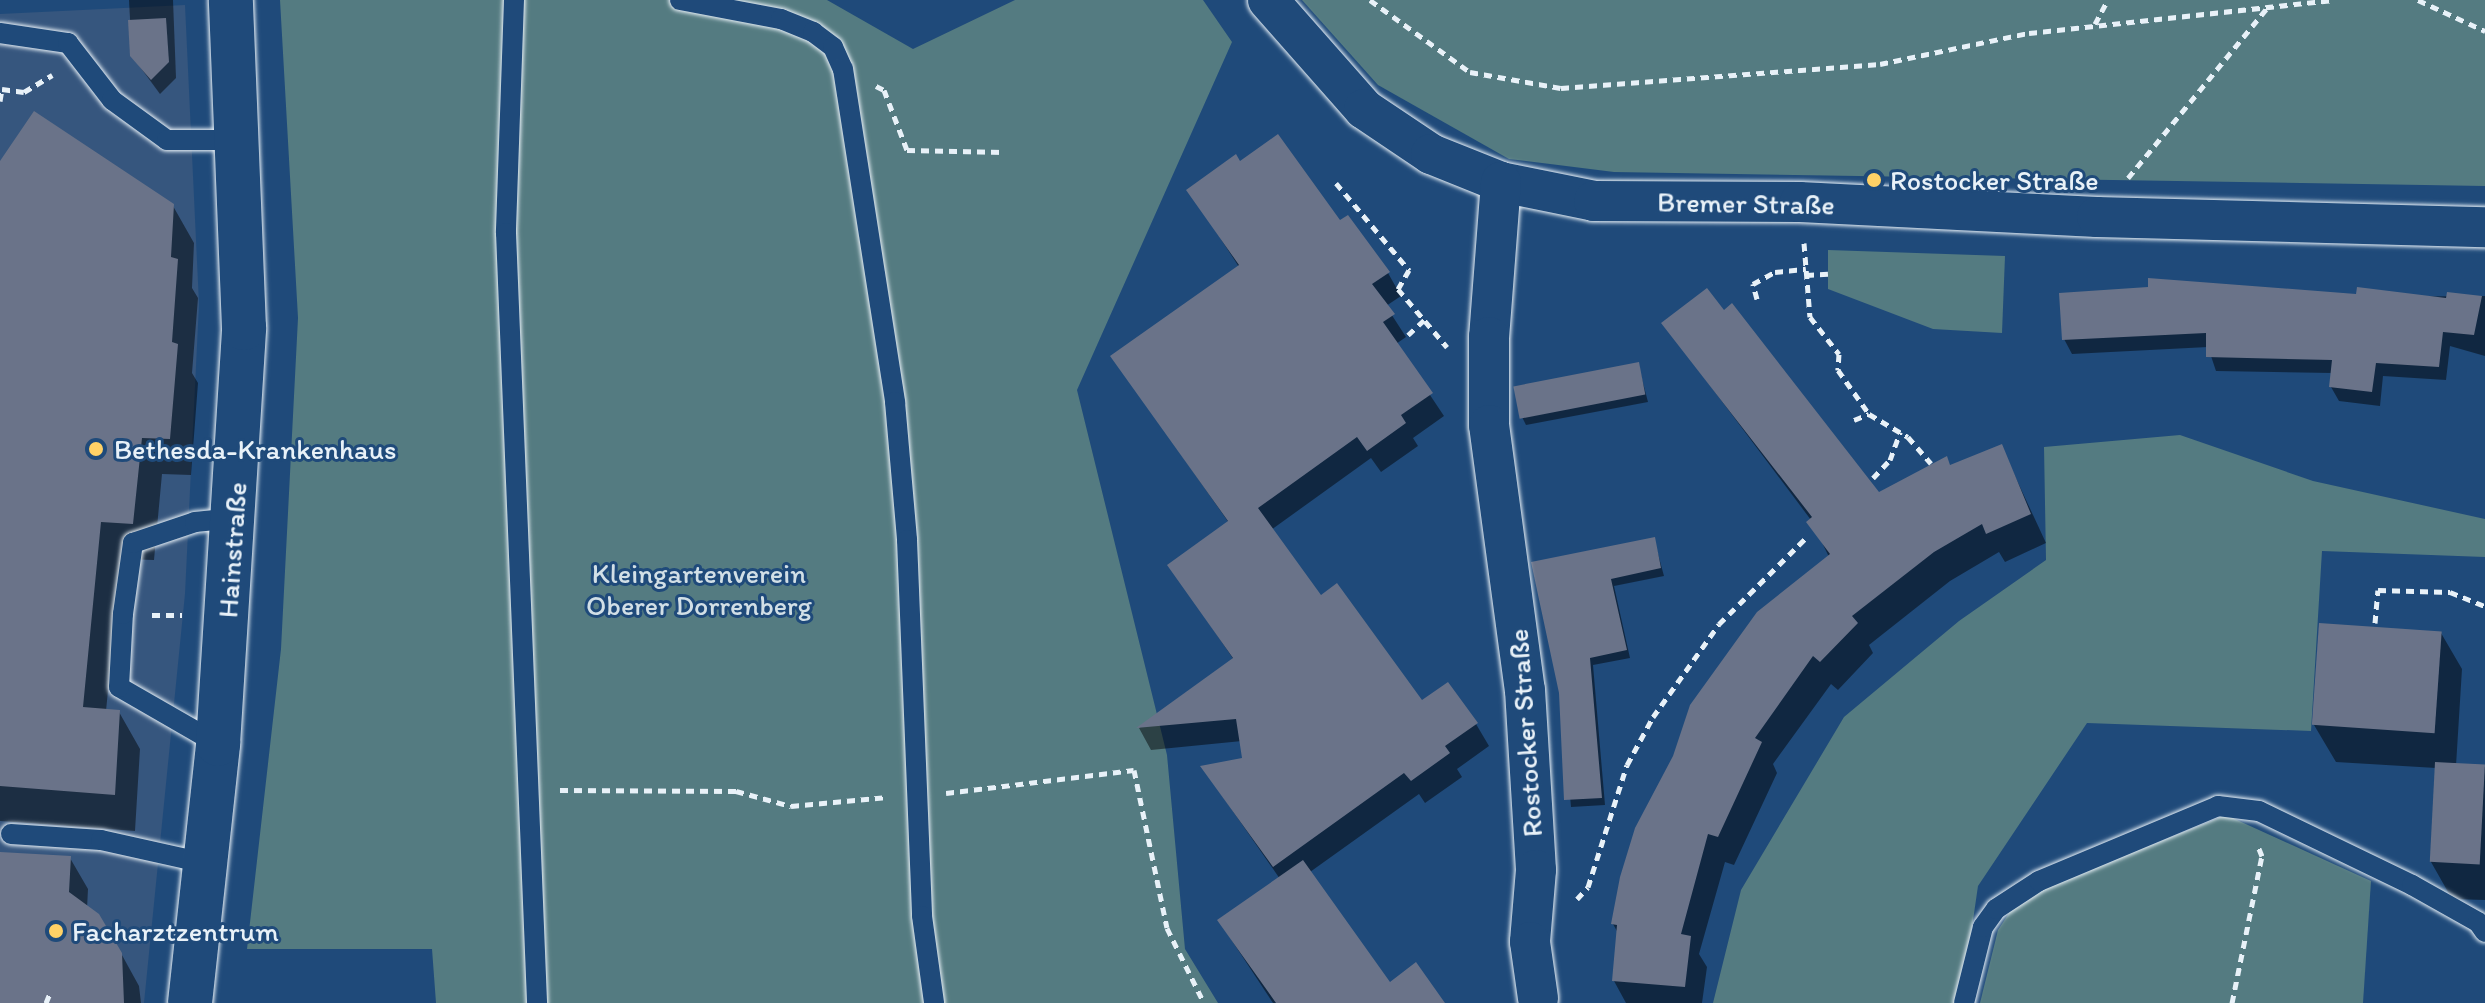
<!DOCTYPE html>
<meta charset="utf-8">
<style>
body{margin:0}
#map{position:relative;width:2485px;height:1003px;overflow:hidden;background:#1f4a7a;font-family:Itim,sans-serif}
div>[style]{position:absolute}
.built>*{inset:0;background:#36567e}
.green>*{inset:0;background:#547b81}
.shadow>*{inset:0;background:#0007}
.building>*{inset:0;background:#6a7389;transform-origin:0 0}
.path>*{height:5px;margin-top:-2.5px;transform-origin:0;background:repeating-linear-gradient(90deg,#e8f1f8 0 8px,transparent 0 14px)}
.roads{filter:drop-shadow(0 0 2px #e8f1f8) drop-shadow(0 0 2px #e8f1f8)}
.lane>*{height:20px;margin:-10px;padding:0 10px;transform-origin:10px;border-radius:10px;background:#1f4a7a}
.street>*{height:40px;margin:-20px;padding:0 20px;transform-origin:20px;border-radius:20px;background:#1f4a7a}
.secondary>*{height:44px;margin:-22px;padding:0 22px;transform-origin:22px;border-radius:22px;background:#1f4a7a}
.dots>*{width:22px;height:22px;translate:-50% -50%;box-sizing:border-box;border:4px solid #1f4a7a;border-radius:50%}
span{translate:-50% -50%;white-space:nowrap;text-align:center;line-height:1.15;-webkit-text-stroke:6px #1f4a7a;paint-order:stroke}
.poi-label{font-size:28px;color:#e8f1f8}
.left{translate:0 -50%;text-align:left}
.street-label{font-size:28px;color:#e8f1f8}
.park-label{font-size:28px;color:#d2dfe6}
</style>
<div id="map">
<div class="built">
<div style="clip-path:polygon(185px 5px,199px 304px,185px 594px,144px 1003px,0 1003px,0 14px)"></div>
</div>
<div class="green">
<div style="clip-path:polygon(280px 0,827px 0,913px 49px,1015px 0,1203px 0,1232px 42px,1077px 390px,1167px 755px,1185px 949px,1218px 1003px,436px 1003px,432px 949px,247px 949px,281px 649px,298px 318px)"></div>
<div style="clip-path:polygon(1302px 0,2485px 0,2485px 186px,1614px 172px,1509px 159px,1378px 85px)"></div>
<div style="clip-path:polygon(1828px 250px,2005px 256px,2002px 333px,1933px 329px,1828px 289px)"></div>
<div style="clip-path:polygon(2180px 435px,2313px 481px,2485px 519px,2485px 557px,2322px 551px,2311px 731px,2087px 723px,1978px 886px,1961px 1003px,1713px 1003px,1741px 890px,1844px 717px,1959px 621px,2046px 560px,2044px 447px)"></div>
<div style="clip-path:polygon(2226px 815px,2371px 881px,2363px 1003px,1980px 1003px,1998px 930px,2019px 898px)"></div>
</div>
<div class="shadow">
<div style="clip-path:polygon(129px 0,173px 0,176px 78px,160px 94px,132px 56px)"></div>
<div style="clip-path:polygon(0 164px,173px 206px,194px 243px,192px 288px,198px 298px,192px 373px,198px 383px,191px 475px,162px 474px,154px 560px,121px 559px,106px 711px,119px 712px,140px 749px,135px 831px,0 821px)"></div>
<div style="clip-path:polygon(1240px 164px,1340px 223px,1388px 273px,1401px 296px,1386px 306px,1406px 337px,1396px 344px,1444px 416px,1413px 438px,1418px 446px,1381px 472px,1371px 458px,1271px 530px,1320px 598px,1422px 703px,1476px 724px,1489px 746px,1457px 769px,1462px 777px,1425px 803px,1419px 794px,1310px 872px,1390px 985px,1443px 1003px,1273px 1003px,1219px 921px,1280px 879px,1203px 768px,1244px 760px,1242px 741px,1151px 750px,1139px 728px,1234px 660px,1170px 566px,1229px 523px,1113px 357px,1239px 267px,1189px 190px)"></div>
<div style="clip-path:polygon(2150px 280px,2358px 297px,2485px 296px,2485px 356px,2450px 346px,2446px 380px,2383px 376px,2380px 406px,2339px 401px,2331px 387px,2332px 373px,2216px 371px,2208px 347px,2072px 354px,2064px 339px,2151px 289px)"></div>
<div style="clip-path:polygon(1664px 324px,1878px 495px,2001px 446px,2046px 543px,2005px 562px,1999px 552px,1950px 581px,1869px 645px,1873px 653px,1838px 690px,1831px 684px,1773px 764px,1777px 773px,1734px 865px,1725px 862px,1699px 954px,1707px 967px,1702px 1003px,1626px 1003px,1614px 981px,1618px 933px,1613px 924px,1829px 557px,1811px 520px)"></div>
<div style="clip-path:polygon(1638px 364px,1648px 402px,1526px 425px,1522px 417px)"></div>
<div style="clip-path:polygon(1654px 539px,1664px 576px,1614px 586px,1630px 658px,1593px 665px,1605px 805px,1571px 807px,1561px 693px,1533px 564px)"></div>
<div style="clip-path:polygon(2441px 633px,2462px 669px,2456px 766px,2485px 767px,2485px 900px,2452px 899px,2431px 862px,2436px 768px,2336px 762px,2314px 725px)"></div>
<div style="clip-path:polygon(0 853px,70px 858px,88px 889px,87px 909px,106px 926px,139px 986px,141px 1003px,0 1003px)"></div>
</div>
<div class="building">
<div style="clip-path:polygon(166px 18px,169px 62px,151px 80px,130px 56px,128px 20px)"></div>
<div style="clip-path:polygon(34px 111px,174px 204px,171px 257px,178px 259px,172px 342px,178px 344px,170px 439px,142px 438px,133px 524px,101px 522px,83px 707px,120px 710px,115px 795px,0 786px,0 161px)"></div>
<div style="clip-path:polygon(1278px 134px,1340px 220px,1348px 215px,1390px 272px,1372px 284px,1395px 314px,1383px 322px,1433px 393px,1401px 415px,1406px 423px,1367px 451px,1357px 437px,1258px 508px,1321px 595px,1337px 583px,1422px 700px,1448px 682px,1478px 723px,1445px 746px,1450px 753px,1411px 781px,1404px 773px,1273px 867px,1200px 766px,1242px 758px,1236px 719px,1136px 728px,1233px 658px,1167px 565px,1228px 521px,1110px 356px,1239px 265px,1186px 190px,1236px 154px,1240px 161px)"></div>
<div style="clip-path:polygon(2148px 278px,2356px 294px,2357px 287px,2446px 298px,2447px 292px,2482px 296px,2474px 335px,2443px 332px,2439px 367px,2376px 363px,2372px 392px,2329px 387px,2332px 360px,2206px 357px,2206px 333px,2062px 340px,2059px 293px,2148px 287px)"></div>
<div style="clip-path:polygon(1707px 288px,1724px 310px,1732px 303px,1879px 492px,1947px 456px,1950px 465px,2002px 444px,2031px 514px,1986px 534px,1982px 524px,1934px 552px,1852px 616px,1858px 623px,1820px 662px,1813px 656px,1755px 738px,1762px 742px,1718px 837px,1708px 834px,1681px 934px,1691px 936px,1685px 987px,1612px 981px,1617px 925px,1611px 924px,1620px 877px,1635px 828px,1673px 756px,1690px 705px,1757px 612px,1830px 554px,1806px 522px,1812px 517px,1661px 323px)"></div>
<div style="left:1639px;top:362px;width:33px;height:128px;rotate:79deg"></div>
<div style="clip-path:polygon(1655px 537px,1661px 568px,1611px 579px,1627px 650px,1590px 658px,1602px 798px,1564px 800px,1559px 693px,1531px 562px)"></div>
<div style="left:2319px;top:623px;width:123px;height:102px;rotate:4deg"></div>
<div style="left:2435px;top:762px;width:50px;height:100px;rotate:3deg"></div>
<div style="clip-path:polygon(0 852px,71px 856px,69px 892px,99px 914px,122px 953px,124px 1003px,0 1003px)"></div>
<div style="clip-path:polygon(1303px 860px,1390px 982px,1416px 962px,1445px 1003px,1276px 1003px,1217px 920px)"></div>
</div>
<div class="path">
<div style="left:1370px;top:0;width:123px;rotate:35.8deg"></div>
<div style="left:1470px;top:72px;width:92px;rotate:10deg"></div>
<div style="left:1561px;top:88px;width:320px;rotate:-4.3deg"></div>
<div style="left:1880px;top:64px;width:152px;rotate:-11.8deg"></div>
<div style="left:2029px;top:33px;width:304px;rotate:-6.2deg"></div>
<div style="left:2418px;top:0;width:74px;rotate:24.8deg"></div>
<div style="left:2095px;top:24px;width:27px;rotate:-62deg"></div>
<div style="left:876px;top:86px;width:9px;rotate:27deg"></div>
<div style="left:884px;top:90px;width:64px;rotate:69deg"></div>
<div style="left:907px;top:150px;width:97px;rotate:1.2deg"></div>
<div style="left:0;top:101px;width:12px;rotate:-81deg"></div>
<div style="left:2px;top:89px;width:22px;rotate:8deg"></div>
<div style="left:24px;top:92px;width:33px;rotate:-31deg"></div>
<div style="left:2128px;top:178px;width:222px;rotate:-50.7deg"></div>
<div style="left:1336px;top:183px;width:114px;rotate:50deg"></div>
<div style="left:1409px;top:270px;width:22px;rotate:120deg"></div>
<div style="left:1398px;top:289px;width:76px;rotate:49.8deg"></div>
<div style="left:1804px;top:243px;width:74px;rotate:85.4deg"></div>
<div style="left:1810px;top:317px;width:47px;rotate:51.9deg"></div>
<div style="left:1839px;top:354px;width:16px;rotate:94deg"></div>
<div style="left:1838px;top:370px;width:54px;rotate:54.8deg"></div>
<div style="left:1869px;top:414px;width:45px;rotate:30.5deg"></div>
<div style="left:1908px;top:437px;width:35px;rotate:49deg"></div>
<div style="left:1806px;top:275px;width:22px;rotate:-3deg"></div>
<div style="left:1757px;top:299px;width:16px;rotate:-105deg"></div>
<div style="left:1753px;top:284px;width:25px;rotate:-29deg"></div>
<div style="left:1775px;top:272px;width:31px;rotate:-6deg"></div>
<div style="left:1408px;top:335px;width:22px;rotate:-43deg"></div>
<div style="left:1854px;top:420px;width:16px;rotate:-22deg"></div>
<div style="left:1873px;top:478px;width:25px;rotate:-47deg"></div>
<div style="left:1890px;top:460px;width:30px;rotate:-70deg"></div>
<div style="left:152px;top:615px;width:30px"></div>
<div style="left:2375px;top:623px;width:33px;rotate:-85deg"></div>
<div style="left:2378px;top:590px;width:72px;rotate:1.6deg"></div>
<div style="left:2450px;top:592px;width:38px;rotate:22deg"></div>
<div style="left:560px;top:790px;width:176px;rotate:0.3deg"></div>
<div style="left:736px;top:791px;width:57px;rotate:15.3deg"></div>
<div style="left:791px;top:806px;width:97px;rotate:-5.3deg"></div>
<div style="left:946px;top:793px;width:189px;rotate:-7deg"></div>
<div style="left:1134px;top:770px;width:161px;rotate:78.2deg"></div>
<div style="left:1167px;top:928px;width:84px;rotate:63.7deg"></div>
<div style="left:1577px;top:899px;width:16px;rotate:-47deg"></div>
<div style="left:1588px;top:887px;width:128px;rotate:-72.3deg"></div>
<div style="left:1627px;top:765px;width:55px;rotate:-61.6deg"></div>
<div style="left:1653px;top:717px;width:114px;rotate:-54.6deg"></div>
<div style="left:1719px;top:624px;width:125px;rotate:-44.7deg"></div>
<div style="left:46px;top:1003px;width:11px;rotate:-68deg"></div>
<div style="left:2232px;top:1003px;width:150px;rotate:-78.5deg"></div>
<div style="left:2262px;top:856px;width:11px;rotate:-112deg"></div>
</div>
<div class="roads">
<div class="lane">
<div style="left:514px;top:0;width:233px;rotate:92deg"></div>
<div style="left:506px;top:233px;width:771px;rotate:87.69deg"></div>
<div style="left:680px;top:0;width:103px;rotate:10.7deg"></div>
<div style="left:781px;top:19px;width:35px;rotate:22deg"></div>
<div style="left:813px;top:32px;width:25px;rotate:37deg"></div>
<div style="left:833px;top:47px;width:24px;rotate:66deg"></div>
<div style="left:843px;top:69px;width:337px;rotate:81.1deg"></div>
<div style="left:895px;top:402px;width:139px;rotate:85deg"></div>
<div style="left:907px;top:540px;width:376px;rotate:87.7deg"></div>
<div style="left:922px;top:916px;width:88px;rotate:82.1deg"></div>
<div style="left:0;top:33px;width:69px;rotate:8.4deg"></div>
<div style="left:68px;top:43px;width:72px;rotate:52.3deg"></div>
<div style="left:112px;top:100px;width:68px;rotate:36deg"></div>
<div style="left:167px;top:140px;width:71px"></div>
<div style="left:218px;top:744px;width:114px;rotate:-150.1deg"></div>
<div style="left:119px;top:687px;width:73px;rotate:-86.9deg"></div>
<div style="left:123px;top:614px;width:72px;rotate:-82deg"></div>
<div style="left:133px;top:543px;width:65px;rotate:-18.7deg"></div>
<div style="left:195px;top:522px;width:40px;rotate:-5.7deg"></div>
<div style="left:11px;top:834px;width:90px;rotate:3.8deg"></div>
<div style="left:101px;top:840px;width:107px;rotate:12.5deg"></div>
<div style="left:1964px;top:1003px;width:78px;rotate:-76deg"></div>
<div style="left:1983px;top:927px;width:22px;rotate:-54deg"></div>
<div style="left:1996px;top:909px;width:51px;rotate:-33.1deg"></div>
<div style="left:2039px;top:881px;width:194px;rotate:-22.7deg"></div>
<div style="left:2218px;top:806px;width:41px;rotate:7deg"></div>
<div style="left:2259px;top:811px;width:170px;rotate:25.8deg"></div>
<div style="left:2412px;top:885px;width:76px;rotate:29.3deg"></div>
<div style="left:2478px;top:922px;width:12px;rotate:55deg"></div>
</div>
<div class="street">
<div style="left:1268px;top:0;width:145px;rotate:48.6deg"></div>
<div style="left:1364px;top:109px;width:81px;rotate:33.9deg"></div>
<div style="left:1431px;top:154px;width:75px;rotate:21.8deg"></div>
<div style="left:1501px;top:182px;width:95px;rotate:11.5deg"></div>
<div style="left:1594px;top:201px;width:206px;rotate:0.3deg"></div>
<div style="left:1800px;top:202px;width:297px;rotate:2.9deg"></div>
<div style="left:2097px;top:217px;width:388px;rotate:1.5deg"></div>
<div style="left:1501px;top:182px;width:155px;rotate:94.4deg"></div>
<div style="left:1489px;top:337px;width:88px;rotate:90deg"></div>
<div style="left:1489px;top:425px;width:267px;rotate:82.3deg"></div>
<div style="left:1525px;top:690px;width:180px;rotate:86.5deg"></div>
<div style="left:1536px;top:870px;width:72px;rotate:94.8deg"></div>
<div style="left:1530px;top:942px;width:57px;rotate:81.9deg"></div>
</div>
<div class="secondary">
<div style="left:190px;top:1003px;width:261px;rotate:-83.8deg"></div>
<div style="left:218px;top:744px;width:417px;rotate:-86.4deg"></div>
<div style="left:244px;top:328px;width:328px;rotate:-92.3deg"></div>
</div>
</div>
<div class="dots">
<div style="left:1874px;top:180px;background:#ffd166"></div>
<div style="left:96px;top:449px;background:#ffd166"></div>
<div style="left:56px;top:931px;background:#ffd166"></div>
</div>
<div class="poi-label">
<span class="left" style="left:1890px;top:180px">Rostocker Straße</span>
<span class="left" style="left:114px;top:449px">Bethesda-Krankenhaus</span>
<span class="left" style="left:72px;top:931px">Facharztzentrum</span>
</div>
<div class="street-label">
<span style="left:1746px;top:203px;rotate:1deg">Bremer Straße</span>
<span style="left:232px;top:550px;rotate:-86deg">Hainstraße</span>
<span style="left:1525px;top:733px;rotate:-94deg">Rostocker Straße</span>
</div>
<div class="park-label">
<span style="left:699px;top:589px">Kleingartenverein<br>Oberer Dorrenberg</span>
</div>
</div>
